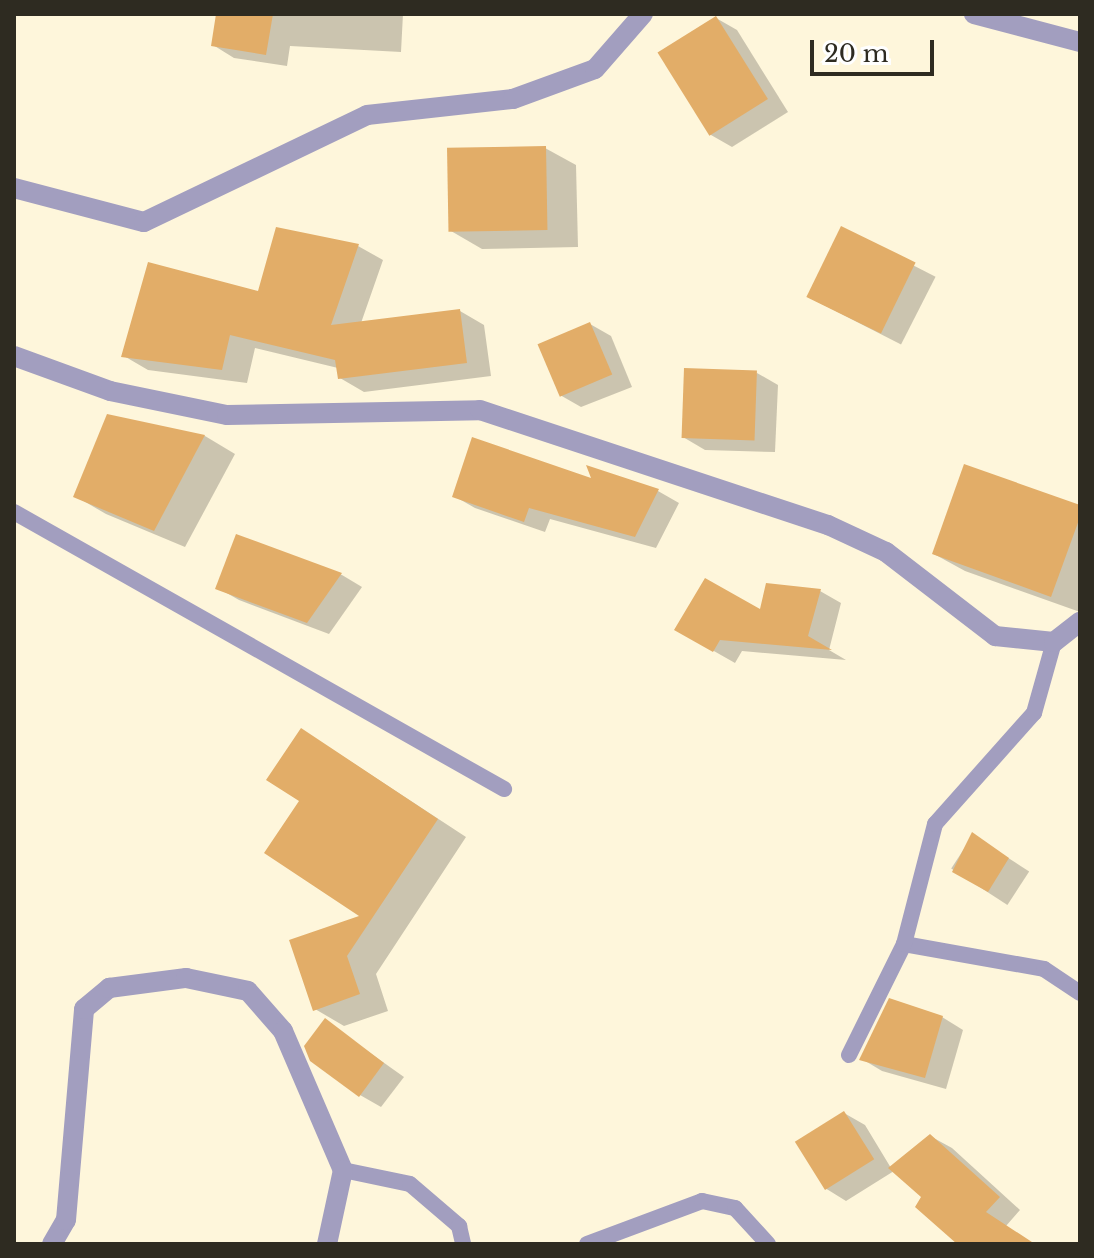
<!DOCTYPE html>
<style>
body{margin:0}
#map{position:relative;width:1094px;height:1258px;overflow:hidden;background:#fef6db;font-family:"Libre Baskerville",serif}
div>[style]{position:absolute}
.shadow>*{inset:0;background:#0003;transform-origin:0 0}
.building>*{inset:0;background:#e2ad68;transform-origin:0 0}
.lane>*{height:16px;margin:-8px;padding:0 8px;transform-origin:8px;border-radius:8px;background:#a29ebf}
.street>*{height:20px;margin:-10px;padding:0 10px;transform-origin:10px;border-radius:10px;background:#a29ebf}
span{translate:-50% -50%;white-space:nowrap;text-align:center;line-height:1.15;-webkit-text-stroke:6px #fff;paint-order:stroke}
.frame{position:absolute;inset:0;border:16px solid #2e2b21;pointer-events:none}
.scale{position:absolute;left:810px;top:40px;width:124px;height:36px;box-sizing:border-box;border:4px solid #2e2b21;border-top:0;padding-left:10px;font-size:24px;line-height:28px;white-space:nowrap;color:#2e2b21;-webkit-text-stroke:6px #fff;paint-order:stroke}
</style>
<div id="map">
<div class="shadow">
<div style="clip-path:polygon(218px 14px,403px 14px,401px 52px,290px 46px,287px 66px,234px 58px,213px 45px)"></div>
<div style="clip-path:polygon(716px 18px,737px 30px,788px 112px,732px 147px,711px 135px,660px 52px)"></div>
<div style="clip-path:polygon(545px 148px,576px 165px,578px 247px,482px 249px,451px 231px)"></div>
<div style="clip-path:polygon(277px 229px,358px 246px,383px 260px,361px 323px,460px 311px,484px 325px,491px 376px,364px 392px,340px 378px,338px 368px,255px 348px,247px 383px,148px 370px,124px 356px,259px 293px)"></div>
<div style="left:842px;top:229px;width:105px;height:76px;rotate:27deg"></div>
<div style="clip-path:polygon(590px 324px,611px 336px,632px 387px,581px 407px,560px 395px)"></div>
<div style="clip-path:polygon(757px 373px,778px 385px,775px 452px,705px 450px,683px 437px)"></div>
<div style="clip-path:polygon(108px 416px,205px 436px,235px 454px,185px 547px,106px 514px,75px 496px)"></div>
<div style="clip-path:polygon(595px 482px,658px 491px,679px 503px,656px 548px,550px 519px,545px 532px,475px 508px,454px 496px)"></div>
<div style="clip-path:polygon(1080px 507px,1080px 612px,965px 571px,934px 554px)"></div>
<div style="clip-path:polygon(237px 536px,342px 575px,362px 587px,329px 634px,239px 600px,218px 588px)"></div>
<div style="clip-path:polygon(820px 591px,841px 603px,829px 650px,846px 660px,742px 651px,735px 663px,698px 642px)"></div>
<div style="clip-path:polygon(330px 748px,466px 837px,376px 974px,388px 1011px,344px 1026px,315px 1009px,363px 916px,301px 801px)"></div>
<div style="left:973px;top:835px;width:67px;height:40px;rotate:33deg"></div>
<div style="clip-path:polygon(942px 1017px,963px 1030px,946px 1089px,882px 1071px,862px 1059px)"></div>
<div style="clip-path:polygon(325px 1021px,404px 1077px,381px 1107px,360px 1095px)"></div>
<div style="clip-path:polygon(844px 1113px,865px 1125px,891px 1168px,930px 1136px,952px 1148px,1020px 1210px,1006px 1226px,1034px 1244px,960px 1244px,924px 1196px,894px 1171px,846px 1201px,825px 1188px)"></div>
</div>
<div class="building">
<div style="clip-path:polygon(216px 14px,273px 14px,266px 55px,211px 46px)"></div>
<div style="left:716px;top:16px;width:98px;height:69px;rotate:58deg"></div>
<div style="left:546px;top:146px;width:84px;height:99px;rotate:89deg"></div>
<div style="left:841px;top:226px;width:83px;height:79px;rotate:26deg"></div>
<div style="clip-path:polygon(276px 227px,359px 244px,331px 325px,460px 309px,467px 363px,338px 379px,335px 360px,230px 335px,222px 370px,121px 357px,148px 262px,258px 291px)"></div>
<div style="left:590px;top:322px;width:57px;height:57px;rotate:67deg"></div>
<div style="left:684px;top:368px;width:73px;height:70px;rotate:2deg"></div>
<div style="clip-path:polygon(107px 414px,205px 435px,154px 531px,73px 497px)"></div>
<div style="clip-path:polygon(472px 437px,591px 478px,586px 465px,659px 489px,635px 537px,529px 508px,524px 522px,452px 497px)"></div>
<div style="clip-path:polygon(964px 464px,1080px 505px,1080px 517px,1051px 597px,932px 554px)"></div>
<div style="clip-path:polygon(236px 534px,342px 573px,307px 623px,215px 589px)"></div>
<div style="clip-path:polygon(705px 578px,760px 609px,766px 583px,821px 589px,808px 636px,832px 650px,720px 640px,713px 652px,674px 630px)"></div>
<div style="clip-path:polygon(301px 728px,438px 819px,347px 956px,360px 994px,313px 1011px,289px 940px,359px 916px,264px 853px,299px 801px,266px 780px)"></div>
<div style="clip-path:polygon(972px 832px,1009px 858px,988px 892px,952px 872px)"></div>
<div style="clip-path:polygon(889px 998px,943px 1016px,925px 1078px,859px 1060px)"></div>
<div style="clip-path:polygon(325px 1018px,384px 1063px,359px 1097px,310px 1061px,304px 1046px)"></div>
<div style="left:844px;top:1111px;width:57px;height:58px;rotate:58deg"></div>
<div style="clip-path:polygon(930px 1134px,1000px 1197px,986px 1212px,1035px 1244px,957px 1244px,915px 1207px,921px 1197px,888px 1168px)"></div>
</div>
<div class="lane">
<div style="left:14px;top:512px;width:563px;rotate:29.48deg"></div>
<div style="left:904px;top:944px;width:142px;rotate:10.1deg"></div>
<div style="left:1044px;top:969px;width:43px;rotate:33.7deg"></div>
<div style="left:849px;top:1055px;width:124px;rotate:-63.6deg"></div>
<div style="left:904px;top:944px;width:124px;rotate:-75.5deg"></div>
<div style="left:935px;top:824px;width:149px;rotate:-48.3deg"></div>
<div style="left:1034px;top:713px;width:74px;rotate:-74.3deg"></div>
<div style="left:343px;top:1170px;width:68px;rotate:11.8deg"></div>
<div style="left:410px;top:1184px;width:65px;rotate:40.6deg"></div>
<div style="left:459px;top:1226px;width:18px;rotate:77deg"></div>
<div style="left:587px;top:1244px;width:123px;rotate:-20.5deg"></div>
<div style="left:702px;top:1201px;width:34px;rotate:12deg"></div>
<div style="left:735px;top:1208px;width:49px;rotate:47.5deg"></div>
</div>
<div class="street">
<div style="left:974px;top:14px;width:110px;rotate:14.8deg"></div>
<div style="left:14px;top:188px;width:134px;rotate:14.7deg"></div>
<div style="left:144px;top:222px;width:247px;rotate:-25.6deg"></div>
<div style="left:367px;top:115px;width:147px;rotate:-6.3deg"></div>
<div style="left:513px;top:99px;width:87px;rotate:-20.1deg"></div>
<div style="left:595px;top:69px;width:73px;rotate:-48.9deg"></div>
<div style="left:14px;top:356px;width:102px;rotate:20deg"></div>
<div style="left:110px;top:391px;width:119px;rotate:11.6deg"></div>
<div style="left:227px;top:415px;width:253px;rotate:-1.1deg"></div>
<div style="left:480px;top:410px;width:367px;rotate:18.3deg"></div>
<div style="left:828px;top:525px;width:64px;rotate:25deg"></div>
<div style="left:886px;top:552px;width:138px;rotate:37.6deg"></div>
<div style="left:995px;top:636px;width:59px;rotate:5.8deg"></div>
<div style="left:1054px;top:642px;width:33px;rotate:-38deg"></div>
<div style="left:52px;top:1244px;width:28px;rotate:-60deg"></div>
<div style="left:66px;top:1220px;width:212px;rotate:-85.1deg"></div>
<div style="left:84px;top:1009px;width:33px;rotate:-40deg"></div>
<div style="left:109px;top:988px;width:78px;rotate:-7.4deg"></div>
<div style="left:186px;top:978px;width:63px;rotate:11.8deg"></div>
<div style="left:248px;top:991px;width:53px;rotate:48.8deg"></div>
<div style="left:283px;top:1031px;width:151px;rotate:66.7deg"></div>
<div style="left:343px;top:1170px;width:76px;rotate:102.2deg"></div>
</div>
<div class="frame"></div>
<div class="scale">20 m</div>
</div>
